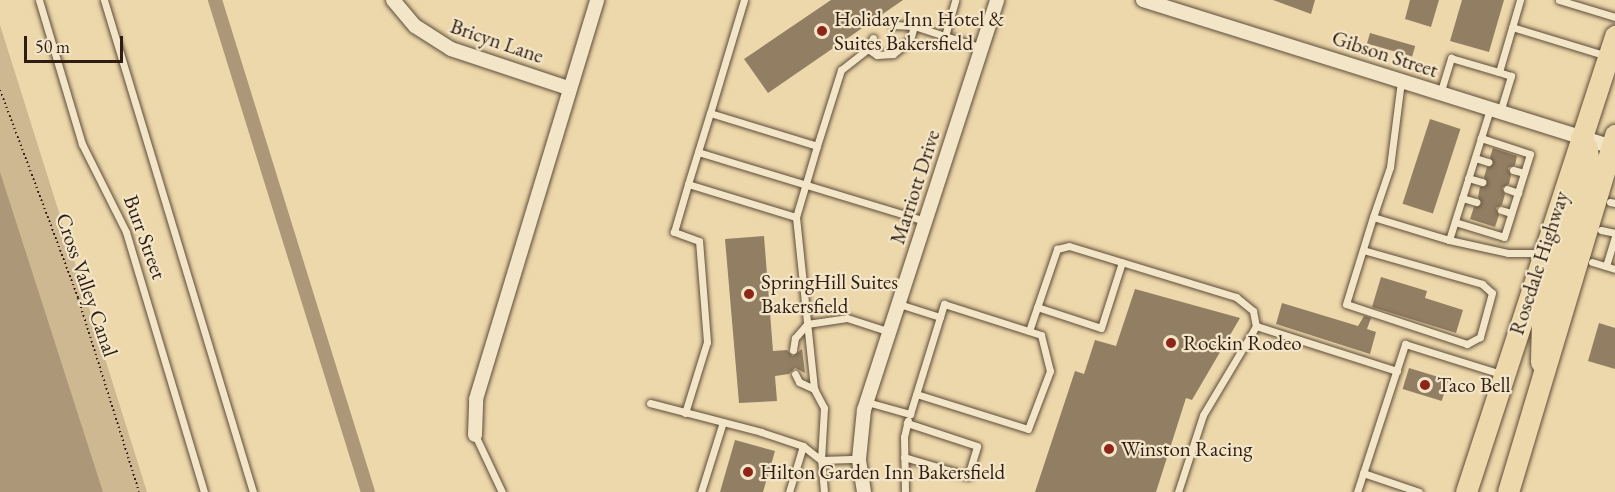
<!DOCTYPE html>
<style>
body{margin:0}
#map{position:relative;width:1615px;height:492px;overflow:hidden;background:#edd8ab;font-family:"EB Garamond",serif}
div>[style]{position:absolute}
.green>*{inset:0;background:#cdb891}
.water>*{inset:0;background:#ac9878}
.canal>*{height:14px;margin:-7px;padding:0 7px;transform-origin:7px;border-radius:7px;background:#ac9878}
.building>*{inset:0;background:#927e63;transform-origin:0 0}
.path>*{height:2px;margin-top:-1px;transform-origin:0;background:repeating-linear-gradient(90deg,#2f1d14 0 1.5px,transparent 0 4.5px)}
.roads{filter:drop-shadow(0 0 2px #5e4c3a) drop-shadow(0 0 2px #5e4c3a)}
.service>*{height:7px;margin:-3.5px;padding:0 3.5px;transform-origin:3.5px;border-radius:3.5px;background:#f3e6c8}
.minor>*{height:14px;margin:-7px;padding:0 7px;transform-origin:7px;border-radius:7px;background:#f3e6c8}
.primary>*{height:21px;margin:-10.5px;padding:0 10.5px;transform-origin:10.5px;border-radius:10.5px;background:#edd8ab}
.dots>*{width:16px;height:16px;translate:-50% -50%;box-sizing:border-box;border:3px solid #f3e6c8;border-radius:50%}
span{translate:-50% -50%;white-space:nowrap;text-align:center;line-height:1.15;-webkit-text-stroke:4.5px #f3e6c8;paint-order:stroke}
.poi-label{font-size:21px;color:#2f1d14}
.left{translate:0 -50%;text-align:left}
.street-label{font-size:21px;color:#2f1d14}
.scale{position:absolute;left:24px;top:36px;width:99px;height:27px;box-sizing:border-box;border:3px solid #2f1d14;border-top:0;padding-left:8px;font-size:18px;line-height:21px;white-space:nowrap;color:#2f1d14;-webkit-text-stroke:4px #f3e6c8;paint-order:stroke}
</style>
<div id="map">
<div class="green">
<div style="clip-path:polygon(0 25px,147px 492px,0 492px)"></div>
</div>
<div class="water">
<div style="clip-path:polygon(0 172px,103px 492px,0 492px)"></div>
</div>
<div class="canal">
<div style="left:215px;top:0;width:515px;rotate:72.73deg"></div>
</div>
<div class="building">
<div style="clip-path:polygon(831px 0,903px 0,768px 93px,744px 59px)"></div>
<div style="clip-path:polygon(1273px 0,1315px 0,1311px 14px)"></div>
<div style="clip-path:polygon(1410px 0,1439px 0,1431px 27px,1405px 19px)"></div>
<div style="clip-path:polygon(1462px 0,1504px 0,1489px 52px,1450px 41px)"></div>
<div style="left:1370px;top:33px;width:47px;height:11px;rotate:16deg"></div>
<div style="left:1430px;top:119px;width:32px;height:89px;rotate:18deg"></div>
<div style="clip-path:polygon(1493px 148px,1517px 156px,1515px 165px,1508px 168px,1511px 175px,1509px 184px,1502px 188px,1505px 194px,1502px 205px,1496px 208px,1499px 215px,1495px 227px,1470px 219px,1474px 207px,1481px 204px,1478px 197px,1480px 187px,1487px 184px,1484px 177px,1487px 167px,1493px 164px,1490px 157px)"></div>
<div style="clip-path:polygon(764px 236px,773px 351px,787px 350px,793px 356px,802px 349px,805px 373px,795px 368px,789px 374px,775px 376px,777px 401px,739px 403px,725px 239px)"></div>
<div style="clip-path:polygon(1381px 277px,1427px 291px,1425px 298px,1463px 310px,1456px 333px,1372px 307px)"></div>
<div style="clip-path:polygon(1135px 289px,1240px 318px,1192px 400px,1186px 398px,1156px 492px,1035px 492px,1075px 371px,1084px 374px,1095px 340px,1116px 346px)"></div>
<div style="clip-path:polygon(1282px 303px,1358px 326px,1364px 316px,1371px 318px,1367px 329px,1376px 332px,1370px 354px,1276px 324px)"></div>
<div style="clip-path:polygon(1599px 323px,1615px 328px,1615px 369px,1588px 361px)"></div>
<div style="left:1409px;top:368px;width:41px;height:22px;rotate:17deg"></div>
<div style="clip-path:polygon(735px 440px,775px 451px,763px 492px,720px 492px)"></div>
</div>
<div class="path">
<div style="left:0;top:90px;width:222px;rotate:69.4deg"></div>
<div style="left:78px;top:298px;width:203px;rotate:72.5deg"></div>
</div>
<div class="roads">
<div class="service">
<div style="left:39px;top:0;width:150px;rotate:73.4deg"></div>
<div style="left:82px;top:144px;width:98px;rotate:63.4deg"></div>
<div style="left:126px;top:232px;width:271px;rotate:73.3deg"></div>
<div style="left:104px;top:0;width:514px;rotate:73.15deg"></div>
<div style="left:744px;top:0;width:118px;rotate:106.7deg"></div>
<div style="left:710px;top:113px;width:112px;rotate:17.1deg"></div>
<div style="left:817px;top:146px;width:80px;rotate:-72.5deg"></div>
<div style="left:841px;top:70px;width:34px;rotate:-38deg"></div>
<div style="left:868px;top:49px;width:11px;rotate:34deg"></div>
<div style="left:877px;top:55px;width:16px;rotate:-4deg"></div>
<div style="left:893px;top:54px;width:22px;rotate:-39deg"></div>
<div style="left:910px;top:40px;width:15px;rotate:-74deg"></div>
<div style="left:914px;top:26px;width:71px;rotate:17.9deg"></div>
<div style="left:1559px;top:0;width:59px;rotate:16.9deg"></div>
<div style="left:893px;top:25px;width:21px;rotate:3deg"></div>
<div style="left:1512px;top:27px;width:99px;rotate:17deg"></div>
<div style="left:945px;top:36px;width:37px;rotate:-74deg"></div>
<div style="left:868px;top:49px;width:12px;rotate:-66deg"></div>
<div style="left:1440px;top:94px;width:38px;rotate:-73deg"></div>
<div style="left:1451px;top:58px;width:50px;rotate:16.3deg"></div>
<div style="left:1500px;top:112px;width:38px;rotate:-73deg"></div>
<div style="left:1511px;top:76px;width:13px;rotate:-162deg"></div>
<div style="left:1499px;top:72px;width:75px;rotate:-73.7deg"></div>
<div style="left:698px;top:152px;width:237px;rotate:16.9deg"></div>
<div style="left:1475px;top:158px;width:14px;rotate:17deg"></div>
<div style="left:1513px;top:170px;width:11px;rotate:15deg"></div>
<div style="left:1468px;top:178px;width:15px;rotate:16deg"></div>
<div style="left:688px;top:184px;width:74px;rotate:-72.8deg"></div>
<div style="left:1507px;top:189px;width:12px;rotate:20deg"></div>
<div style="left:1462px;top:198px;width:15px;rotate:16deg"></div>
<div style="left:1610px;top:202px;width:5px;rotate:11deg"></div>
<div style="left:1501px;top:210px;width:10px;rotate:17deg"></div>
<div style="left:796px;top:217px;width:173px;rotate:84deg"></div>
<div style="left:814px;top:389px;width:21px;rotate:62deg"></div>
<div style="left:824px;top:408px;width:52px;rotate:93.3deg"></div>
<div style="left:1373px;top:217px;width:79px;rotate:16.8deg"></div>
<div style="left:1449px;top:240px;width:60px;rotate:12.4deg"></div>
<div style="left:1508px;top:253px;width:32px"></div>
<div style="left:1455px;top:222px;width:51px;rotate:17deg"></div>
<div style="left:1504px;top:237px;width:87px;rotate:-72.6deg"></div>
<div style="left:1530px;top:154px;width:52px;rotate:-161.9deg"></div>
<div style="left:1601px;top:230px;width:14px;rotate:12deg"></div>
<div style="left:1449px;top:240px;width:137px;rotate:-72.6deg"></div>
<div style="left:1363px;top:250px;width:124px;rotate:15.9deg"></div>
<div style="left:1482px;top:284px;width:13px;rotate:42deg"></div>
<div style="left:1492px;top:293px;width:46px;rotate:105.3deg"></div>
<div style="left:1480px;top:337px;width:15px;rotate:152deg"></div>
<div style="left:1467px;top:344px;width:127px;rotate:-161.7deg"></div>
<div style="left:1346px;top:304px;width:91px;rotate:-72.8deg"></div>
<div style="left:1373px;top:217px;width:53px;rotate:-71.2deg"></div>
<div style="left:1390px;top:167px;width:87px;rotate:-82.7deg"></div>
<div style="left:1592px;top:262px;width:24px;rotate:17deg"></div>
<div style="left:1606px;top:266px;width:30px;rotate:-73deg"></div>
<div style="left:899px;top:304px;width:43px;rotate:17.6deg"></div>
<div style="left:940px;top:317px;width:14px;rotate:-73deg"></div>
<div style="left:944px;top:304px;width:102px;rotate:17.7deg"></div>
<div style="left:1041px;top:335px;width:37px;rotate:76deg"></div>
<div style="left:1050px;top:371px;width:62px;rotate:110.8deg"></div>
<div style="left:1028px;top:429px;width:117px;rotate:-162.6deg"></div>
<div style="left:1037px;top:307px;width:67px;rotate:18.2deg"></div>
<div style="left:1101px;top:328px;width:69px;rotate:-72.3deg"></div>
<div style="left:1029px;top:331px;width:87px;rotate:-71.1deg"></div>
<div style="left:1057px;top:249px;width:12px;rotate:-14deg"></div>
<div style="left:1069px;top:246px;width:175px;rotate:17deg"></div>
<div style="left:1236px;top:297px;width:22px;rotate:39deg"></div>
<div style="left:1253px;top:311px;width:15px;rotate:79deg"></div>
<div style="left:793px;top:350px;width:12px;rotate:-81deg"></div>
<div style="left:795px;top:338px;width:18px;rotate:-49deg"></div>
<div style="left:807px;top:324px;width:40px;rotate:-8.5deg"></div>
<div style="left:847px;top:318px;width:45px;rotate:18deg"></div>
<div style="left:795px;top:374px;width:9px;rotate:63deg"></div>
<div style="left:799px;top:382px;width:17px;rotate:25deg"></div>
<div style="left:867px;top:402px;width:45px;rotate:15.6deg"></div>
<div style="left:910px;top:414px;width:102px;rotate:-72.8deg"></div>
<div style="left:650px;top:403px;width:115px;rotate:14.6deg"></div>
<div style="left:761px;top:432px;width:44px;rotate:18.4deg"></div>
<div style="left:803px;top:446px;width:23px;rotate:38deg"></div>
<div style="left:685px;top:413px;width:74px;rotate:-72.8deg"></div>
<div style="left:707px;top:342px;width:101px;rotate:-94.5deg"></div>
<div style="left:699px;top:241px;width:27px;rotate:-160deg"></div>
<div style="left:674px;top:232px;width:50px;rotate:-73.7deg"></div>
<div style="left:688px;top:184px;width:113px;rotate:17deg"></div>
<div style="left:796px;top:217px;width:74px;rotate:-73.5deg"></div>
<div style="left:475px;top:435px;width:63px;rotate:64.7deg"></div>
<div style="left:904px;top:457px;width:67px;rotate:16.5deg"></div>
<div style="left:968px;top:476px;width:31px;rotate:-73deg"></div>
<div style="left:977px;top:446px;width:74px;rotate:-161.8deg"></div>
<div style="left:1363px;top:473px;width:59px;rotate:18.7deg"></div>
<div style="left:701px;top:492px;width:70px;rotate:-72.6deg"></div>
<div style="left:789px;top:492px;width:48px;rotate:-73.1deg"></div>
<div style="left:824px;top:492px;width:32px;rotate:-95deg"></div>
<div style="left:821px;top:460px;width:38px;rotate:-2deg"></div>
<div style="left:905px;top:492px;width:55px;rotate:-91deg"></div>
<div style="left:904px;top:437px;width:17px;rotate:-77deg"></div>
<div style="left:1178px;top:492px;width:81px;rotate:-72deg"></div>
<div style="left:1203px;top:415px;width:104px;rotate:-59.2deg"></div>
<div style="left:1256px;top:326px;width:148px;rotate:17.7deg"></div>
<div style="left:1357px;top:492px;width:156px;rotate:-72deg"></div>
<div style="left:1405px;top:344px;width:101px;rotate:17.4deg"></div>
</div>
<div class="minor">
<div style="left:393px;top:0;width:34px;rotate:50deg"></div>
<div style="left:415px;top:26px;width:43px;rotate:32.6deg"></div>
<div style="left:451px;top:49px;width:123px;rotate:18.4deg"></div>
<div style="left:1143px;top:0;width:495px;rotate:17.4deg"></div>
<div style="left:475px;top:435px;width:36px;rotate:-88deg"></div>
<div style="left:476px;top:399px;width:417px;rotate:-73.1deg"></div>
<div style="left:864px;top:492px;width:33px;rotate:-99deg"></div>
<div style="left:859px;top:459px;width:49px;rotate:-84.2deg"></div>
<div style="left:864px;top:410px;width:431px;rotate:-72deg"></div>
</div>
<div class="primary">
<div style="left:1541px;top:362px;width:45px;rotate:-88.7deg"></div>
<div style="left:1542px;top:317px;width:159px;rotate:-72.8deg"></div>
<div style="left:1589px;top:165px;width:17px;rotate:-97deg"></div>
<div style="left:1587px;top:148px;width:12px;rotate:-121deg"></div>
<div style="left:1466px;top:492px;width:480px;rotate:-71.9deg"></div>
<div style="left:1508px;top:492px;width:373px;rotate:-73.3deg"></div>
</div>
</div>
<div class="dots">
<div style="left:822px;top:31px;background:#8f2418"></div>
<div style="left:749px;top:294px;background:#8f2418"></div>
<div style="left:1171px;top:343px;background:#8f2418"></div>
<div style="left:1425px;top:385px;background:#8f2418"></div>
<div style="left:1109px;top:449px;background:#8f2418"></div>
<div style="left:748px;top:472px;background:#8f2418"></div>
</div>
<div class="poi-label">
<span class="left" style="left:834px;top:31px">Holiday Inn Hotel &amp;<br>Suites Bakersfield</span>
<span class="left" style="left:761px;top:294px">SpringHill Suites<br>Bakersfield</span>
<span class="left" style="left:1183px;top:343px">Rockin Rodeo</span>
<span class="left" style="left:1437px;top:385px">Taco Bell</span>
<span class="left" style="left:1121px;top:449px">Winston Racing</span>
<span class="left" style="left:760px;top:472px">Hilton Garden Inn Bakersfield</span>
</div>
<div class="street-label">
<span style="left:497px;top:41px;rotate:19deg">Bricyn Lane</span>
<span style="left:1385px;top:54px;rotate:18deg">Gibson Street</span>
<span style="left:915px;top:187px;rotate:-72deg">Marriott Drive</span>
<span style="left:145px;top:237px;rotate:70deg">Burr Street</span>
<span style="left:1539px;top:263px;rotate:-72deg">Rosedale Highway</span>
<span style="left:87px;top:285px;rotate:71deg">Cross Valley Canal</span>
</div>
<div class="scale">50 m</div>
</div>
